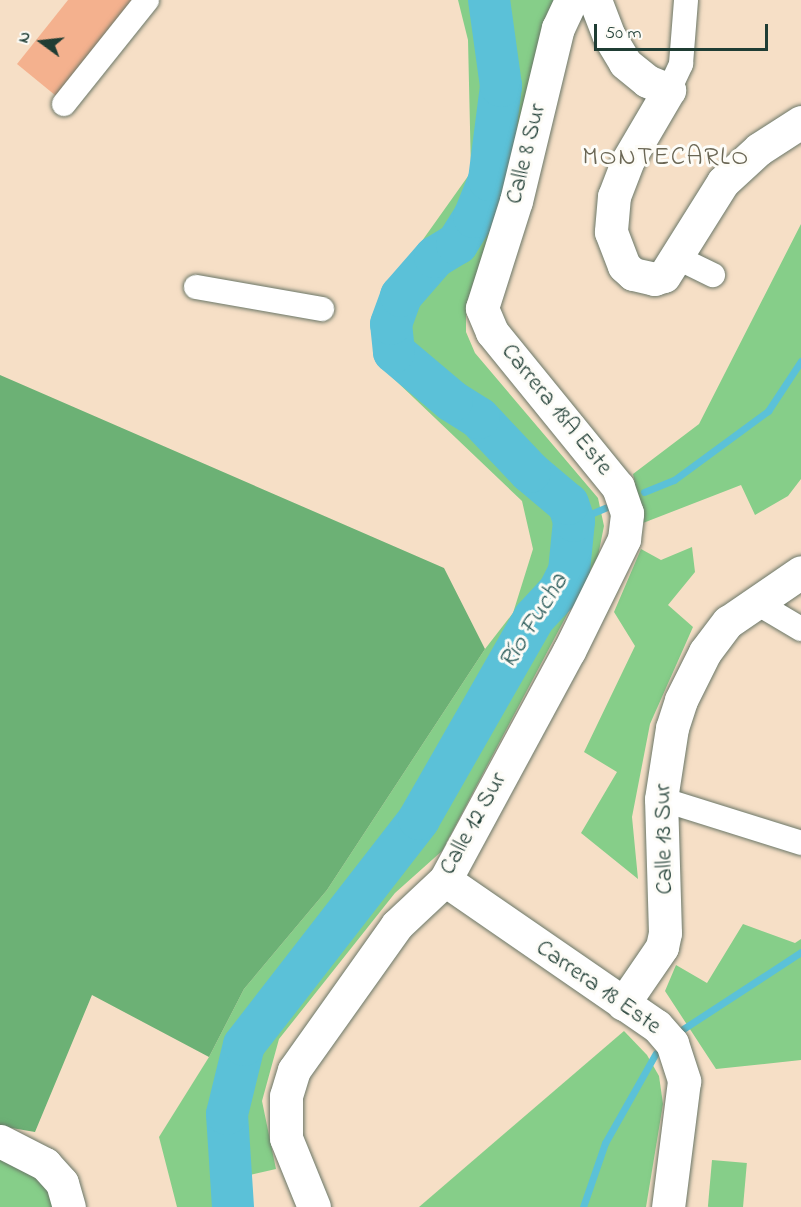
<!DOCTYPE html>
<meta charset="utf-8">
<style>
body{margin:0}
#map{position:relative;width:801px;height:1207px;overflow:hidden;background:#f6dfc6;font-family:"Indie Flower",sans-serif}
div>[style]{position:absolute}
.green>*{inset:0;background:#86ce89;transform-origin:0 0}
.forest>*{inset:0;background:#6cb175}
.stream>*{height:7px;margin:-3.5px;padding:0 3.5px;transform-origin:3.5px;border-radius:3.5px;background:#5bc1d8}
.river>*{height:42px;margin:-21px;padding:0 21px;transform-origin:21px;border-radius:21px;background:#5bc1d8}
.building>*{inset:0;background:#f4b18e}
.roads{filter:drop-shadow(0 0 2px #6a7667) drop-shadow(0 0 2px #6a7667)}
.street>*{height:24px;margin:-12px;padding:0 12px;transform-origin:12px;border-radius:12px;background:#fff}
.secondary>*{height:33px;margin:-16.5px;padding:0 16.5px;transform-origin:16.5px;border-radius:16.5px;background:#fff}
span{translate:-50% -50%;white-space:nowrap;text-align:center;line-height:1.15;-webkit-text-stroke:6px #fdfcf7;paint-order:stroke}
.street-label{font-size:24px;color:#1f3d34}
.neighbourhood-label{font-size:26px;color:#6a6654;letter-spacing:1.5px}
.water-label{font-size:26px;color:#2e5e5d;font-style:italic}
.north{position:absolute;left:12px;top:12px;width:60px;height:60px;-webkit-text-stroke:4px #fdfcf7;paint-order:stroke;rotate:285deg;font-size:16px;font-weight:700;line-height:24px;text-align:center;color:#1f3d34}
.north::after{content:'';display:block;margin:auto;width:21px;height:27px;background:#1f3d34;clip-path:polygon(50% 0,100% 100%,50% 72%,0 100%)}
.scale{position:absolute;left:594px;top:24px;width:174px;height:27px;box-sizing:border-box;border:3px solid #1f3d34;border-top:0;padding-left:8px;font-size:18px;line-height:21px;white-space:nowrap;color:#1f3d34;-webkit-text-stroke:4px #fdfcf7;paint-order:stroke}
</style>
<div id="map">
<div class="green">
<div style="clip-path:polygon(458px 0,559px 0,506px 190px,466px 305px,466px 332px,475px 353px,598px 498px,604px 526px,598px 556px,442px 851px,395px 893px,279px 1039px,262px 1101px,276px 1169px,250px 1175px,247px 1207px,177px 1207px,159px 1137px,209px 1057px,244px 989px,327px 890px,485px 649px,513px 613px,533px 549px,522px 501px,393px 378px,375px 318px,407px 262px,471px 172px,468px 40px)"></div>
<div style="clip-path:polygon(801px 224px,801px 479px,788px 496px,755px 515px,741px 485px,643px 523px,633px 474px,699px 424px)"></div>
<div style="clip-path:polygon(692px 547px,695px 572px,668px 605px,693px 627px,650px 724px,632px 817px,638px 879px,581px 833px,617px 772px,584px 752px,635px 646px,614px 612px,641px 549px,661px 560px)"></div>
<div style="clip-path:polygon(743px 924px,795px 943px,801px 939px,801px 1060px,716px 1069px,665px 991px,676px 965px,707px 983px)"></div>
<div style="clip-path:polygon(624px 1031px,647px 1055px,659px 1076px,663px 1104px,646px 1207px,419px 1207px)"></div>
<div style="clip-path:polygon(0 1151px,41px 1176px,56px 1207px,0 1207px)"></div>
<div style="left:712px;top:1160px;width:35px;height:47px;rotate:5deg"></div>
</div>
<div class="forest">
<div style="clip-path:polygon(0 375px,444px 568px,485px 649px,327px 890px,244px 989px,209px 1057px,92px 995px,35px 1132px,0 1126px)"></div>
</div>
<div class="stream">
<div style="left:644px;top:492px;width:32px;rotate:-22deg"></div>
<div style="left:674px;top:480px;width:117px;rotate:-36.3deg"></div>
<div style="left:768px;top:411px;width:60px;rotate:-56.6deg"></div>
<div style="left:574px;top:521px;width:34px;rotate:-23deg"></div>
<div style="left:683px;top:1029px;width:141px;rotate:-33.1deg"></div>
<div style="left:583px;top:1207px;width:68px;rotate:-71deg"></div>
<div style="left:605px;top:1143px;width:103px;rotate:-60.5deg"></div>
</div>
<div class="river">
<div style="left:233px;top:1207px;width:93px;rotate:-93.7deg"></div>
<div style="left:227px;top:1114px;width:71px;rotate:-76.2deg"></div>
<div style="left:244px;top:1045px;width:286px;rotate:-52.2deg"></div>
<div style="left:419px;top:819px;width:232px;rotate:-60.2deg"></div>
<div style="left:534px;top:618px;width:37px;rotate:-47deg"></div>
<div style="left:559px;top:591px;width:22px;rotate:-63deg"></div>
<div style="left:569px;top:571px;width:50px;rotate:-84.3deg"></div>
<div style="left:574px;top:521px;width:18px;rotate:-109deg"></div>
<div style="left:568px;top:504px;width:50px;rotate:-139.9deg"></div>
<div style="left:530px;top:472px;width:74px;rotate:-133.4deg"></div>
<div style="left:479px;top:418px;width:32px;rotate:-148deg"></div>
<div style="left:452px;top:401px;width:76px;rotate:-139.8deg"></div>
<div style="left:394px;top:352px;width:28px;rotate:-96deg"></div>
<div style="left:391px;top:324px;width:30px;rotate:-70deg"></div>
<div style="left:401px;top:296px;width:52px;rotate:-48.9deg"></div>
<div style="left:435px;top:257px;width:26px;rotate:-31deg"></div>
<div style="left:457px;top:244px;width:32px;rotate:-58deg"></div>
<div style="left:474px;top:217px;width:40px;rotate:-68deg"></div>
<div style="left:489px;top:180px;width:95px;rotate:-82.7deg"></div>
<div style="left:501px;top:86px;width:87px;rotate:-97.9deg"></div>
</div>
<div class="building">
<div style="clip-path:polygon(68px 0,141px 0,61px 100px,17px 64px)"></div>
</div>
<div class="roads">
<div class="street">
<div style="left:669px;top:90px;width:29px;rotate:-65deg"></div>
<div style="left:681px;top:64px;width:64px;rotate:-85.5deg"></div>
<div style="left:64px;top:104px;width:133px;rotate:-51.4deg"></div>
<div style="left:678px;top:258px;width:39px;rotate:26deg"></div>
<div style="left:196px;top:287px;width:128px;rotate:9.9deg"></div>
<div style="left:757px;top:603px;width:51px;rotate:30.6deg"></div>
<div style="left:661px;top:799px;width:147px;rotate:17.4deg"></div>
</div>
<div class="secondary">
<div style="left:595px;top:0;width:39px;rotate:69deg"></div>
<div style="left:609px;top:36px;width:31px;rotate:59deg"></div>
<div style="left:625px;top:63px;width:28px;rotate:39deg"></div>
<div style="left:647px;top:81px;width:24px;rotate:22deg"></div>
<div style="left:669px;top:90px;width:81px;rotate:120.4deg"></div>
<div style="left:628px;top:160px;width:39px;rotate:111deg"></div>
<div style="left:614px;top:196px;width:36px;rotate:95deg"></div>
<div style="left:611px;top:232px;width:36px;rotate:69deg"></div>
<div style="left:624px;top:266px;width:12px;rotate:42deg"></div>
<div style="left:633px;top:274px;width:22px;rotate:13deg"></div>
<div style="left:654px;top:279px;width:10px;rotate:-17deg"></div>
<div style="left:664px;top:276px;width:111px;rotate:-57.9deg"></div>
<div style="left:723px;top:182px;width:49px;rotate:-42.5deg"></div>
<div style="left:759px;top:149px;width:50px;rotate:-32.7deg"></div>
<div style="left:445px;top:880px;width:257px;rotate:34.6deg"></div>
<div style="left:657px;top:1026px;width:23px;rotate:49deg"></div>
<div style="left:672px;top:1043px;width:40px;rotate:72deg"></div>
<div style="left:684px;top:1081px;width:127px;rotate:97.2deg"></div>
<div style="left:623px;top:1004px;width:69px;rotate:-55.6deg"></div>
<div style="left:662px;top:947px;width:14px;rotate:-78deg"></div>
<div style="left:665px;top:933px;width:134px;rotate:-91.7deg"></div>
<div style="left:661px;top:799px;width:72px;rotate:-81.2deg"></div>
<div style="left:672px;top:728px;width:29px;rotate:-72deg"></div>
<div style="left:681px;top:700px;width:54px;rotate:-63.4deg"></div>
<div style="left:705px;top:652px;width:38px;rotate:-53deg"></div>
<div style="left:728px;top:622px;width:88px;rotate:-34.4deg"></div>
<div style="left:0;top:1141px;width:51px;rotate:27.1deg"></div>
<div style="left:45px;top:1164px;width:25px;rotate:48deg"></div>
<div style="left:62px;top:1183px;width:25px;rotate:74deg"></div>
<div style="left:314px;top:1207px;width:74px;rotate:-112.1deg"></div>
<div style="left:286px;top:1138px;width:42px;rotate:-90deg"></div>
<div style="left:286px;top:1096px;width:27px;rotate:-73deg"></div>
<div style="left:294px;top:1070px;width:178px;rotate:-54.6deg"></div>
<div style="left:397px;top:925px;width:66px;rotate:-43.2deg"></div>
<div style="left:445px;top:880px;width:260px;rotate:-61.6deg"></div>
<div style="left:569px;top:651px;width:125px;rotate:-63.8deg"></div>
<div style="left:624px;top:539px;width:26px;rotate:-83deg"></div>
<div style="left:627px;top:513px;width:28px;rotate:-109deg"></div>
<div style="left:618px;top:487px;width:200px;rotate:-129.1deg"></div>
<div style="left:492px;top:332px;width:26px;rotate:-113deg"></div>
<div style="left:482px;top:308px;width:112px;rotate:-72.4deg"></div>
<div style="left:516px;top:201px;width:178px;rotate:-76.4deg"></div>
<div style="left:558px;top:28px;width:31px;rotate:-65deg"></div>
</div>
</div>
<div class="street-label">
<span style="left:527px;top:154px;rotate:-76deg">Calle 8 Sur</span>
<span style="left:556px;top:410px;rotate:51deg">Carrera 18A Este</span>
<span style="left:474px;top:824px;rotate:-61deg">Calle 12 Sur</span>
<span style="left:665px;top:839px;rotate:-91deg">Calle 13 Sur</span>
<span style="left:598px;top:988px;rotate:35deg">Carrera 18 Este</span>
</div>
<div class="neighbourhood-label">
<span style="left:666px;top:159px">MONTECARLO</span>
</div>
<div class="water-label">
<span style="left:535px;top:622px;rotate:-58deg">Río Fucha</span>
</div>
<div class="north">N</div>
<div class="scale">50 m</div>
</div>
